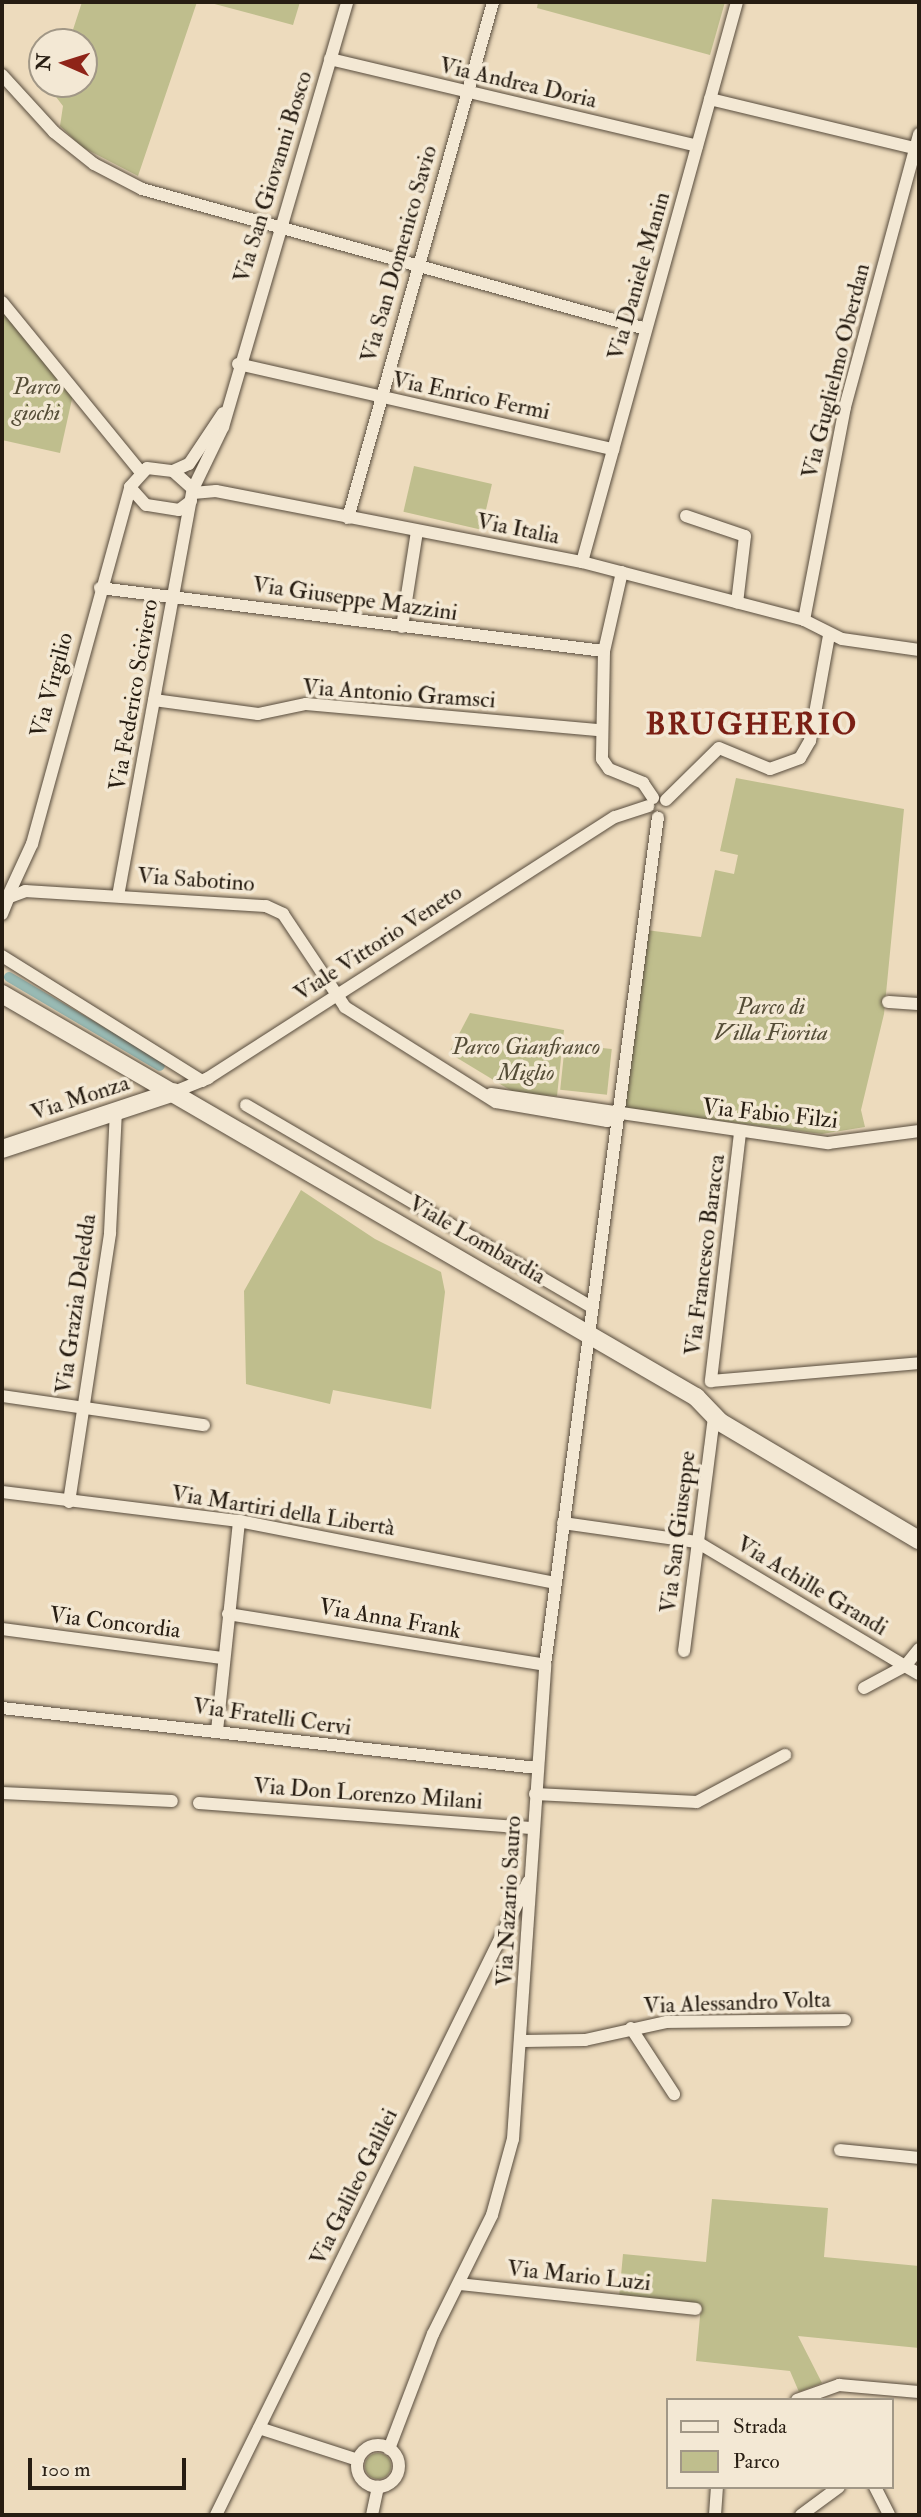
<!DOCTYPE html>
<meta charset="utf-8">
<style>
body{margin:0}
#map{position:relative;width:921px;height:2517px;overflow:hidden;background:#eddbbd;font-family:"IM FELL Double Pica",serif}
div>[style]{position:absolute}
.green>*{inset:0;background:#bfbe8d;transform-origin:0 0}
.round{border-radius:50%}
.canal>*{height:10px;margin:-5px;padding:0 5px;transform-origin:5px;border-radius:5px;background:#99bbb5}
.roads{filter:drop-shadow(0 0 2px #584c3d) drop-shadow(0 0 2px #584c3d)}
.street>*{height:12px;margin:-6px;padding:0 6px;transform-origin:6px;border-radius:6px;background:#f3e8d4}
.street>.ring{margin:-6px;padding:0;box-sizing:content-box;background:none;border:12px solid #f3e8d4;border-radius:50%}
.secondary>*{height:18px;margin:-9px;padding:0 9px;transform-origin:9px;border-radius:9px;background:#f3e8d4}
span{translate:-50% -50%;white-space:nowrap;text-align:center;line-height:1.15;-webkit-text-stroke:7px #f3e8d4;paint-order:stroke}
.street-label{font-size:23px;color:#271d12}
.park-label{font-size:23px;color:#554d37;font-style:italic}
.district-label{font-size:30px;color:#7a1f14;font-weight:700;letter-spacing:2px}
.frame{position:absolute;inset:0;border:4px solid #271d12;pointer-events:none}
.legend{position:absolute;left:666px;top:2398px;width:228px;height:91px;box-sizing:border-box;background:#f3e8d4;border:2px solid #a19786;margin:0;padding:9px 12px;list-style:none;font-size:21px;color:#271d12}
.legend li{display:flex;align-items:center;gap:14px;height:35px}
.legend b{width:35px;border:2px solid #a19786}
.north{position:absolute;left:28px;top:28px;width:70px;height:70px;box-sizing:border-box;background:#f3e8d4;border:2px solid #a19786;border-radius:50%;rotate:273deg;font-size:19px;font-weight:700;line-height:28px;text-align:center;color:#271d12}
.north::after{content:'';display:block;margin:auto;width:24px;height:32px;background:#8f2418;clip-path:polygon(50% 0,100% 100%,50% 72%,0 100%)}
.scale{position:absolute;left:28px;top:2458px;width:158px;height:32px;box-sizing:border-box;border:4px solid #271d12;border-top:0;padding-left:9px;font-size:21px;line-height:24px;white-space:nowrap;color:#271d12;-webkit-text-stroke:5px #f3e8d4;paint-order:stroke}
</style>
<div id="map">
<div class="green">
<div style="clip-path:polygon(82px 2px,197px 2px,138px 176px,82px 147px,60px 126px,63px 106px,53px 93px,56px 84px,84px 84px,84px 42px,69px 42px)"></div>
<div style="clip-path:polygon(207px 2px,300px 2px,293px 25px)"></div>
<div style="clip-path:polygon(538px 2px,725px 2px,710px 55px,537px 8px)"></div>
<div style="clip-path:polygon(2px 309px,74px 390px,60px 453px,2px 440px)"></div>
<div style="left:414px;top:466px;width:80px;height:47px;rotate:13deg"></div>
<div style="clip-path:polygon(736px 778px,904px 809px,884px 1014px,861px 1110px,865px 1127px,822px 1134px,621px 1108px,646px 930px,701px 937px,715px 870px,734px 874px,738px 855px,720px 851px)"></div>
<div style="clip-path:polygon(470px 1013px,564px 1030px,557px 1096px,515px 1093px,449px 1053px)"></div>
<div style="left:565px;top:1044px;width:47px;height:46px;rotate:6deg"></div>
<div style="clip-path:polygon(301px 1190px,375px 1239px,441px 1272px,445px 1292px,431px 1409px,333px 1390px,330px 1404px,246px 1384px,244px 1291px)"></div>
<div style="clip-path:polygon(712px 2199px,828px 2208px,824px 2257px,919px 2266px,919px 2348px,798px 2336px,822px 2383px,799px 2392px,790px 2371px,696px 2361px,701px 2305px,619px 2297px,623px 2254px,706px 2262px)"></div>
<div class="round" style="left:365px;top:2453px;width:26px;height:26px"></div>
</div>
<div class="canal">
<div style="left:9px;top:977px;width:175px;rotate:30.5deg"></div>
</div>
<div class="roads">
<div class="street">
<div style="left:330px;top:59px;width:377px;rotate:13.3deg"></div>
<div style="left:2px;top:75px;width:77px;rotate:47.6deg"></div>
<div style="left:54px;top:132px;width:51px;rotate:38.7deg"></div>
<div style="left:94px;top:164px;width:54px;rotate:27.5deg"></div>
<div style="left:142px;top:189px;width:523px;rotate:15.52deg"></div>
<div style="left:710px;top:99px;width:215px;rotate:13.5deg"></div>
<div style="left:2px;top:302px;width:217px;rotate:50.8deg"></div>
<div style="left:238px;top:364px;width:385px;rotate:12.8deg"></div>
<div style="left:173px;top:471px;width:17px;rotate:-24deg"></div>
<div style="left:189px;top:464px;width:61px;rotate:-56.3deg"></div>
<div style="left:193px;top:493px;width:23px;rotate:-5deg"></div>
<div style="left:216px;top:491px;width:373px;rotate:11deg"></div>
<div style="left:582px;top:562px;width:229px;rotate:14.6deg"></div>
<div style="left:804px;top:620px;width:42px;rotate:26.6deg"></div>
<div style="left:842px;top:639px;width:78px;rotate:8.1deg"></div>
<div style="left:191px;top:501px;width:15px;rotate:143deg"></div>
<div style="left:179px;top:510px;width:33px;rotate:-171deg"></div>
<div style="left:146px;top:505px;width:24px;rotate:-132deg"></div>
<div style="left:130px;top:487px;width:25px;rotate:-48deg"></div>
<div style="left:147px;top:468px;width:26px;rotate:7deg"></div>
<div style="left:173px;top:471px;width:27px;rotate:42deg"></div>
<div style="left:686px;top:516px;width:62px;rotate:18.7deg"></div>
<div style="left:745px;top:536px;width:67px;rotate:96.8deg"></div>
<div style="left:348px;top:518px;width:536px;rotate:-74.3deg"></div>
<div style="left:582px;top:562px;width:581px;rotate:-74.53deg"></div>
<div style="left:622px;top:572px;width:81px;rotate:102.8deg"></div>
<div style="left:604px;top:651px;width:108px;rotate:91.1deg"></div>
<div style="left:602px;top:759px;width:12px;rotate:55deg"></div>
<div style="left:609px;top:769px;width:37px;rotate:22deg"></div>
<div style="left:643px;top:783px;width:18px;rotate:56deg"></div>
<div style="left:100px;top:588px;width:508px;rotate:7.13deg"></div>
<div style="left:804px;top:620px;width:217px;rotate:-79.1deg"></div>
<div style="left:845px;top:407px;width:283px;rotate:-74.8deg"></div>
<div style="left:402px;top:627px;width:97px;rotate:-81.1deg"></div>
<div style="left:154px;top:700px;width:105px;rotate:7.7deg"></div>
<div style="left:258px;top:714px;width:49px;rotate:-11.8deg"></div>
<div style="left:306px;top:704px;width:295px;rotate:5.1deg"></div>
<div style="left:666px;top:800px;width:74px;rotate:-44.5deg"></div>
<div style="left:719px;top:748px;width:55px;rotate:22.4deg"></div>
<div style="left:770px;top:769px;width:32px;rotate:-20deg"></div>
<div style="left:800px;top:758px;width:20px;rotate:-60deg"></div>
<div style="left:810px;top:741px;width:108px;rotate:-79.8deg"></div>
<div style="left:118px;top:896px;width:414px;rotate:-79.6deg"></div>
<div style="left:193px;top:489px;width:69px;rotate:-64.2deg"></div>
<div style="left:223px;top:427px;width:443px;rotate:-73.7deg"></div>
<div style="left:7px;top:898px;width:60px;rotate:-65.2deg"></div>
<div style="left:32px;top:844px;width:370px;rotate:-74.6deg"></div>
<div style="left:2px;top:900px;width:25px;rotate:-21deg"></div>
<div style="left:25px;top:891px;width:241px;rotate:3.6deg"></div>
<div style="left:266px;top:906px;width:19px;rotate:25deg"></div>
<div style="left:283px;top:914px;width:112px;rotate:56.3deg"></div>
<div style="left:345px;top:1007px;width:178px;rotate:32.2deg"></div>
<div style="left:496px;top:1102px;width:113px;rotate:9.7deg"></div>
<div style="left:607px;top:1121px;width:10px;rotate:-24deg"></div>
<div style="left:2px;top:914px;width:22px;rotate:-68deg"></div>
<div style="left:2px;top:956px;width:236px;rotate:32deg"></div>
<div style="left:888px;top:1002px;width:31px;rotate:4deg"></div>
<div style="left:174px;top:1092px;width:37px;rotate:-22deg"></div>
<div style="left:208px;top:1078px;width:483px;rotate:-32.7deg"></div>
<div style="left:615px;top:817px;width:35px;rotate:-18deg"></div>
<div style="left:491px;top:1094px;width:341px;rotate:8.3deg"></div>
<div style="left:828px;top:1143px;width:92px;rotate:-7.5deg"></div>
<div style="left:246px;top:1105px;width:398px;rotate:30.3deg"></div>
<div style="left:740px;top:1133px;width:250px;rotate:96.7deg"></div>
<div style="left:711px;top:1381px;width:209px;rotate:-4.9deg"></div>
<div style="left:2px;top:1396px;width:204px;rotate:8.2deg"></div>
<div style="left:2px;top:1492px;width:239px;rotate:7deg"></div>
<div style="left:239px;top:1521px;width:323px;rotate:11.1deg"></div>
<div style="left:69px;top:1502px;width:272px;rotate:-81.3deg"></div>
<div style="left:110px;top:1233px;width:121px;rotate:-87.2deg"></div>
<div style="left:563px;top:1523px;width:135px;rotate:8.1deg"></div>
<div style="left:697px;top:1542px;width:242px;rotate:30.8deg"></div>
<div style="left:228px;top:1614px;width:321px;rotate:9.1deg"></div>
<div style="left:2px;top:1629px;width:222px;rotate:7.5deg"></div>
<div style="left:919px;top:1649px;width:22px;rotate:129deg"></div>
<div style="left:905px;top:1666px;width:16px;rotate:30deg"></div>
<div style="left:684px;top:1651px;width:236px;rotate:-82.7deg"></div>
<div style="left:864px;top:1688px;width:47px;rotate:-28.2deg"></div>
<div style="left:2px;top:1708px;width:538px;rotate:6.4deg"></div>
<div style="left:217px;top:1731px;width:211px;rotate:-84deg"></div>
<div style="left:2px;top:1793px;width:170px;rotate:2.7deg"></div>
<div style="left:535px;top:1794px;width:162px;rotate:2.8deg"></div>
<div style="left:697px;top:1802px;width:100px;rotate:-28.1deg"></div>
<div style="left:199px;top:1803px;width:336px;rotate:4.3deg"></div>
<div style="left:631px;top:2028px;width:79px;rotate:56.9deg"></div>
<div style="left:524px;top:2041px;width:61px;rotate:-0.9deg"></div>
<div style="left:585px;top:2040px;width:84px;rotate:-12.4deg"></div>
<div style="left:667px;top:2022px;width:178px;rotate:-0.6deg"></div>
<div style="left:840px;top:2150px;width:79px;rotate:5.8deg"></div>
<div style="left:459px;top:2284px;width:238px;rotate:6deg"></div>
<div style="left:797px;top:2400px;width:45px;rotate:-19.7deg"></div>
<div style="left:839px;top:2385px;width:80px;rotate:5deg"></div>
<div style="left:259px;top:2428px;width:104px;rotate:17.9deg"></div>
<div class="ring" style="left:357px;top:2445px;width:30px;height:30px"></div>
<div style="left:389px;top:2449px;width:123px;rotate:-69.1deg"></div>
<div style="left:433px;top:2334px;width:133px;rotate:-63.6deg"></div>
<div style="left:492px;top:2215px;width:79px;rotate:-74.6deg"></div>
<div style="left:513px;top:2139px;width:475px;rotate:-86.1deg"></div>
<div style="left:545px;top:1665px;width:855px;rotate:-82.41deg"></div>
<div style="left:875px;top:2487px;width:31px;rotate:63deg"></div>
<div style="left:216px;top:2515px;width:706px;rotate:-63.76deg"></div>
<div style="left:372px;top:2515px;width:29px;rotate:-78deg"></div>
<div style="left:715px;top:2515px;width:28px;rotate:-86deg"></div>
<div style="left:801px;top:2515px;width:47px;rotate:-36.4deg"></div>
</div>
<div class="secondary">
<div style="left:2px;top:994px;width:803px;rotate:30.14deg"></div>
<div style="left:696px;top:1397px;width:35px;rotate:46deg"></div>
<div style="left:720px;top:1422px;width:231px;rotate:30.7deg"></div>
<div style="left:2px;top:1149px;width:181px;rotate:-18.3deg"></div>
</div>
</div>
<div class="street-label">
<span style="left:518px;top:83px;rotate:13deg">Via Andrea Doria</span>
<span style="left:273px;top:177px;rotate:-73deg">Via San Giovanni Bosco</span>
<span style="left:399px;top:254px;rotate:-74deg">Via San Domenico Savio</span>
<span style="left:639px;top:276px;rotate:-74deg">Via Daniele Manin</span>
<span style="left:836px;top:371px;rotate:-76deg">Via Guglielmo Oberdan</span>
<span style="left:471px;top:396px;rotate:12deg">Via Enrico Fermi</span>
<span style="left:518px;top:529px;rotate:11deg">Via Italia</span>
<span style="left:355px;top:599px;rotate:8deg">Via Giuseppe Mazzini</span>
<span style="left:52px;top:685px;rotate:-75deg">Via Virgilio</span>
<span style="left:399px;top:694px;rotate:4deg">Via Antonio Gramsci</span>
<span style="left:134px;top:695px;rotate:-80deg">Via Federico Sciviero</span>
<span style="left:196px;top:880px;rotate:4deg">Via Sabotino</span>
<span style="left:378px;top:943px;rotate:-33deg">Viale Vittorio Veneto</span>
<span style="left:80px;top:1098px;rotate:-18deg">Via Monza</span>
<span style="left:770px;top:1114px;rotate:6deg">Via Fabio Filzi</span>
<span style="left:477px;top:1240px;rotate:30deg">Viale Lombardia</span>
<span style="left:705px;top:1255px;rotate:-83deg">Via Francesco Baracca</span>
<span style="left:76px;top:1304px;rotate:-82deg">Via Grazia Deledda</span>
<span style="left:283px;top:1511px;rotate:9deg">Via Martiri della Libertà</span>
<span style="left:678px;top:1532px;rotate:-83deg">Via San Giuseppe</span>
<span style="left:812px;top:1586px;rotate:31deg">Via Achille Grandi</span>
<span style="left:390px;top:1619px;rotate:10deg">Via Anna Frank</span>
<span style="left:115px;top:1623px;rotate:7deg">Via Concordia</span>
<span style="left:272px;top:1717px;rotate:8deg">Via Fratelli Cervi</span>
<span style="left:368px;top:1794px;rotate:4deg">Via Don Lorenzo Milani</span>
<span style="left:509px;top:1901px;rotate:-87deg">Via Nazario Sauro</span>
<span style="left:737px;top:2003px;rotate:-2deg">Via Alessandro Volta</span>
<span style="left:354px;top:2187px;rotate:-64deg">Via Galileo Galilei</span>
<span style="left:579px;top:2276px;rotate:6deg">Via Mario Luzi</span>
</div>
<div class="park-label">
<span style="left:37px;top:400px">Parco<br>giochi</span>
<span style="left:771px;top:1020px">Parco di<br>Villa Fiorita</span>
<span style="left:526px;top:1060px">Parco Gianfranco<br>Miglio</span>
</div>
<div class="district-label">
<span style="left:752px;top:725px">BRUGHERIO</span>
</div>
<div class="frame"></div>
<ul class="legend">
<li><b style="height:9px;background:#f3e8d4"></b>Strada</li>
<li><b style="height:19px;background:#bfbe8d"></b>Parco</li>
</ul>
<div class="north">N</div>
<div class="scale">100 m</div>
</div>
